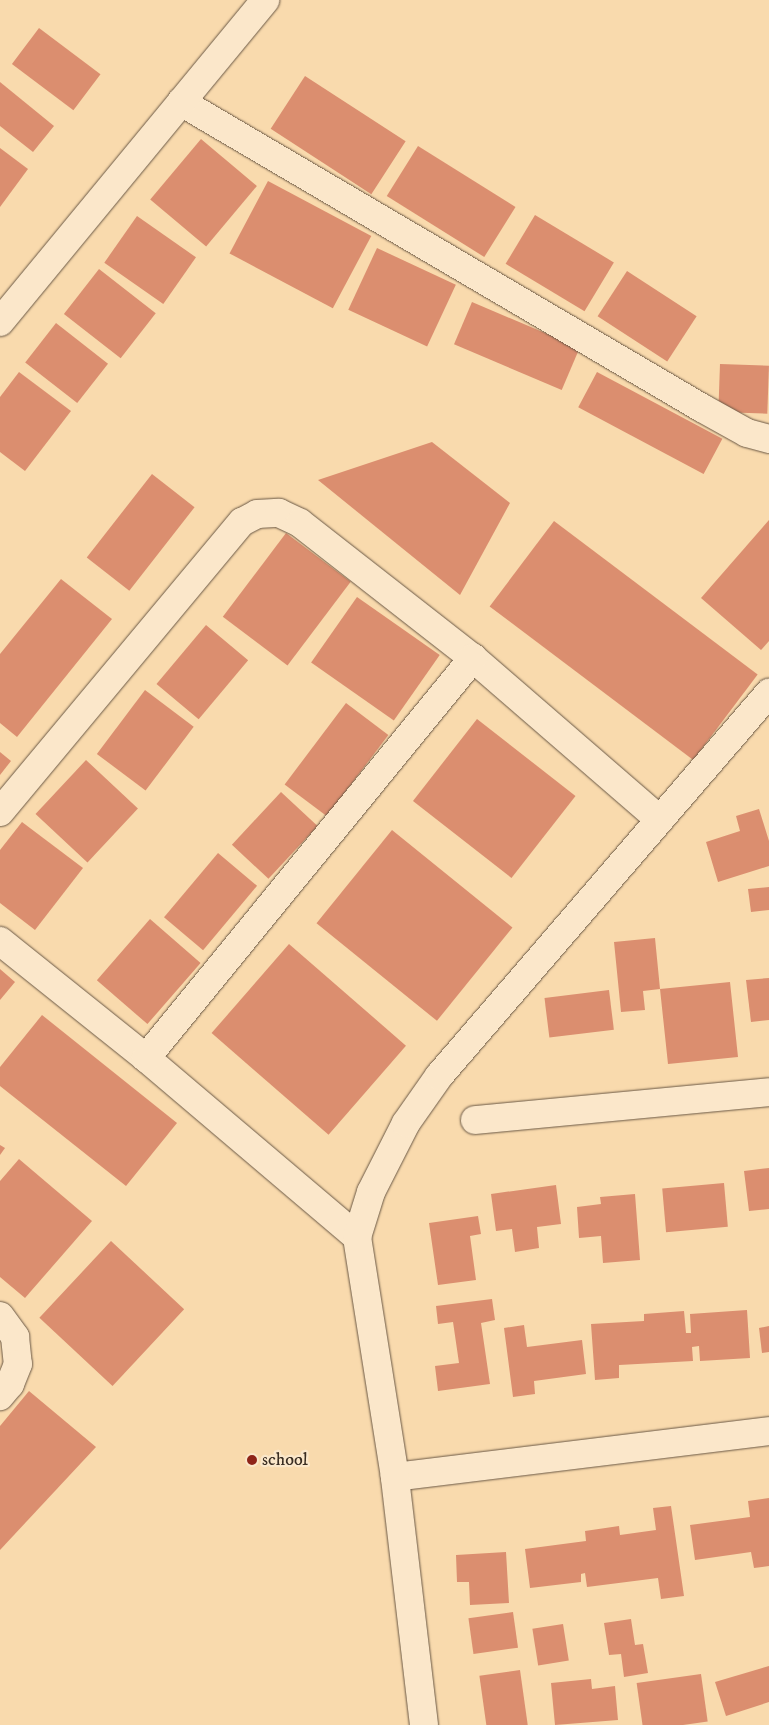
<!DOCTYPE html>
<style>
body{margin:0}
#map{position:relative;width:769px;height:1725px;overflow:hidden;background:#f9daad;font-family:"IM FELL DW Pica",serif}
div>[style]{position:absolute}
.building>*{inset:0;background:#db8e6f;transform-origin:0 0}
.roads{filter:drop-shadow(0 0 1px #6a5845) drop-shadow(0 0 1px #6a5845)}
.minor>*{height:28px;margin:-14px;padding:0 14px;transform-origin:14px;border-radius:14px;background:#fbe7ca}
.dots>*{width:14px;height:14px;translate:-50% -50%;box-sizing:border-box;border:2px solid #fbe7ca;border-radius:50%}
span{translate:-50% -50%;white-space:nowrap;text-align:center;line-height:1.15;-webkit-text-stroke:4.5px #fbe7ca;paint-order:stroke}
.poi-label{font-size:18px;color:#3a2d22}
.left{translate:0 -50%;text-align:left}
</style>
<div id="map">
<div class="building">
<div style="left:39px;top:28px;width:77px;height:45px;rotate:37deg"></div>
<div style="left:305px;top:76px;width:120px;height:63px;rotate:33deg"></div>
<div style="clip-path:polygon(0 82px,54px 126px,33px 152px,0 126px)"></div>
<div style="left:201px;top:139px;width:73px;height:79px;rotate:40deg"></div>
<div style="left:418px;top:146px;width:115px;height:59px;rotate:32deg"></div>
<div style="clip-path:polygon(0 148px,28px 169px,0 207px)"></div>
<div style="left:268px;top:181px;width:117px;height:82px;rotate:28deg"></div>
<div style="left:535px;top:215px;width:92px;height:57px;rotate:31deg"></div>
<div style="left:137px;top:216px;width:72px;height:57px;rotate:35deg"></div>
<div style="left:377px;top:248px;width:87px;height:68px;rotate:25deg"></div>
<div style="left:99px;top:269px;width:72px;height:57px;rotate:38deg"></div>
<div style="left:627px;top:271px;width:83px;height:54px;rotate:33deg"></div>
<div style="left:472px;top:302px;width:117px;height:46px;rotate:23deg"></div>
<div style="left:56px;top:323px;width:66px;height:50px;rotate:38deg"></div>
<div style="left:720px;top:364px;width:49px;height:48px;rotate:2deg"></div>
<div style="clip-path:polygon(19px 372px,71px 411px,25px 471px,0 452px,0 397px)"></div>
<div style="left:597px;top:372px;width:142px;height:40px;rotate:28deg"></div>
<div style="clip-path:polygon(432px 442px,510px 503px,460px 595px,318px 480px)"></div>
<div style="left:152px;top:474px;width:54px;height:106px;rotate:38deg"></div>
<div style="clip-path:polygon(769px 520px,769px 641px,761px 650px,701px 598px)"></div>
<div style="left:554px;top:521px;width:255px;height:107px;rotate:37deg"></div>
<div style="left:286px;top:533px;width:81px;height:105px;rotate:37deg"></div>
<div style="clip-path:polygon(61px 579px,112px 619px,17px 737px,0 723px,0 654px)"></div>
<div style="left:357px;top:597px;width:101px;height:80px;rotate:35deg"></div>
<div style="left:206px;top:625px;width:55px;height:77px;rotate:40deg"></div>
<div style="left:145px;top:690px;width:61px;height:80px;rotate:37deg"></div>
<div style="left:346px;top:703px;width:53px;height:102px;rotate:37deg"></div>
<div style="left:477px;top:719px;width:125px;height:104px;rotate:38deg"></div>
<div style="clip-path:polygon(0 752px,11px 761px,0 775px)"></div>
<div style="left:86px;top:760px;width:71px;height:74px;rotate:43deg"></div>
<div style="left:281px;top:792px;width:50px;height:72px;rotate:43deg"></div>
<div style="clip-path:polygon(759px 809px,769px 841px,769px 866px,718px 882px,706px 842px,740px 831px,736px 816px)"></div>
<div style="clip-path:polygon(22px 822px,83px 868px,35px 930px,0 903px,0 850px)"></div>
<div style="left:392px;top:830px;width:155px;height:120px;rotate:39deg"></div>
<div style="left:218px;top:853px;width:51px;height:84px;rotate:40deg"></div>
<div style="clip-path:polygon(769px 887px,769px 910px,751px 912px,748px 889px)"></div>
<div style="left:150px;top:919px;width:67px;height:81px;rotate:41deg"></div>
<div style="clip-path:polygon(655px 938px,660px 989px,730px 982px,738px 1057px,668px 1064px,660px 989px,643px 991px,645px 1010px,621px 1012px,614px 942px)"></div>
<div style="left:289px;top:944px;width:155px;height:118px;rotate:41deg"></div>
<div style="clip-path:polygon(0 969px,15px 982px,0 1000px)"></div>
<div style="clip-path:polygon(769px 978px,769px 1020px,751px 1022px,746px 980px)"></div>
<div style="left:609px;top:990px;width:40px;height:65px;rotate:83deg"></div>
<div style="clip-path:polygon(42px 1015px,177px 1123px,126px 1186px,0 1086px,0 1067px)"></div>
<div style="clip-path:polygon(0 1145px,5px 1148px,0 1155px)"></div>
<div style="clip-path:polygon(19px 1159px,92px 1221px,25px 1298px,0 1277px,0 1181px)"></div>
<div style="clip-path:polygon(769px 1168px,769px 1209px,749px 1211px,744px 1171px)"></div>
<div style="left:724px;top:1183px;width:44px;height:62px;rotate:85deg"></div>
<div style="clip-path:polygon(556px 1185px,561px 1224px,537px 1227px,539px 1248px,515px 1252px,512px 1229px,496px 1231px,491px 1194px)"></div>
<div style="clip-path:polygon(635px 1194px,640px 1260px,603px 1263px,601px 1236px,579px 1238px,577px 1207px,601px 1204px,600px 1197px)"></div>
<div style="clip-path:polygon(478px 1216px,481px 1234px,470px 1236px,476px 1280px,438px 1285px,429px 1223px)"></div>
<div style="left:111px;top:1241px;width:100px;height:105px;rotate:43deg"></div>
<div style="clip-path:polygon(492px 1299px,495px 1320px,481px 1323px,490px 1384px,438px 1391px,435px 1366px,459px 1363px,453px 1322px,438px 1324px,436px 1306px)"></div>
<div style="clip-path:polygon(747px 1310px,750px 1358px,700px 1361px,699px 1346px,692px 1347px,693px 1361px,619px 1365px,619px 1378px,595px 1380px,591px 1324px,644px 1321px,644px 1314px,684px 1311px,686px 1333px,691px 1333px,690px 1314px)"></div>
<div style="clip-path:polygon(524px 1325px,527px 1347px,582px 1340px,586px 1374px,534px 1381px,535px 1394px,513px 1397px,504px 1328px)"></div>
<div style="clip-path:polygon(769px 1326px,769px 1352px,762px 1353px,759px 1328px)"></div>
<div style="clip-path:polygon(29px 1391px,96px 1447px,0 1550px,0 1426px)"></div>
<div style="clip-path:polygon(769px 1498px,769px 1566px,754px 1568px,751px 1552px,695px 1560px,690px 1525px,750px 1517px,748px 1501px)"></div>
<div style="clip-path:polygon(671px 1506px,684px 1596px,661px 1599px,658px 1578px,587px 1587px,585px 1573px,581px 1574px,581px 1582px,530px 1588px,525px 1549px,586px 1541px,585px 1531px,619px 1526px,620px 1535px,656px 1530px,653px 1508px)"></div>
<div style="clip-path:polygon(506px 1552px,509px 1603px,470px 1605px,469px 1582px,457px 1582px,456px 1555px)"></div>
<div style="left:513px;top:1612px;width:36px;height:45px;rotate:82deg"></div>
<div style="clip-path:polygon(631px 1619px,635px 1645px,643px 1644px,648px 1673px,624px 1677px,621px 1654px,609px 1655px,604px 1623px)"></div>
<div style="left:563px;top:1624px;width:37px;height:31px;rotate:81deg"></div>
<div style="clip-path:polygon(769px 1666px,769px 1702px,726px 1716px,715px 1682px)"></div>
<div style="left:520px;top:1670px;width:56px;height:41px;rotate:82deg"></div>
<div style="left:701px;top:1674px;width:48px;height:65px;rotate:82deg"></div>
<div style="clip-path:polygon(591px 1679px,592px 1689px,615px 1686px,618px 1720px,555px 1725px,551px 1683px)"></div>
</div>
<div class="roads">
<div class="minor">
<div style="left:181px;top:102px;width:604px;rotate:30.43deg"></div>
<div style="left:702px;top:408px;width:51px;rotate:29.1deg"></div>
<div style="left:747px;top:433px;width:23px;rotate:15deg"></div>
<div style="left:0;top:322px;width:417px;rotate:-50.5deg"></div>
<div style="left:0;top:812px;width:378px;rotate:-50.2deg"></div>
<div style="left:242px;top:522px;width:17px;rotate:-28deg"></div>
<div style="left:257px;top:514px;width:22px;rotate:-3deg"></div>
<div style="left:279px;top:513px;width:23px;rotate:25deg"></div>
<div style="left:300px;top:523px;width:219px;rotate:38deg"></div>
<div style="left:473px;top:658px;width:247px;rotate:40.9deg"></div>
<div style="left:0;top:941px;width:187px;rotate:38.7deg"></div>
<div style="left:146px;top:1058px;width:277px;rotate:40.3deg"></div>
<div style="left:146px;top:1058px;width:517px;rotate:-50.73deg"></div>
<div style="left:475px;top:1120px;width:295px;rotate:-5.4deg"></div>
<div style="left:0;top:1316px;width:26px;rotate:54deg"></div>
<div style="left:15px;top:1337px;width:27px;rotate:84deg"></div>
<div style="left:18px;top:1364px;width:22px;rotate:112deg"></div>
<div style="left:10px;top:1384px;width:16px;rotate:130deg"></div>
<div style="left:395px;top:1477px;width:377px;rotate:-7deg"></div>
<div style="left:424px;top:1725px;width:250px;rotate:-96.7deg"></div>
<div style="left:395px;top:1477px;width:243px;rotate:-99deg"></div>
<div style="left:357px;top:1237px;width:47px;rotate:-72.7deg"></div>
<div style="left:371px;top:1192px;width:77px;rotate:-63.1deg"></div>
<div style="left:406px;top:1123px;width:57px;rotate:-54.9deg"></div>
<div style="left:439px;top:1076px;width:506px;rotate:-49.25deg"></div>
</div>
</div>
<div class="dots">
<div style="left:252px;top:1460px;background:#8f2418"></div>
</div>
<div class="poi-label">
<span class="left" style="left:262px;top:1460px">school</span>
</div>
</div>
